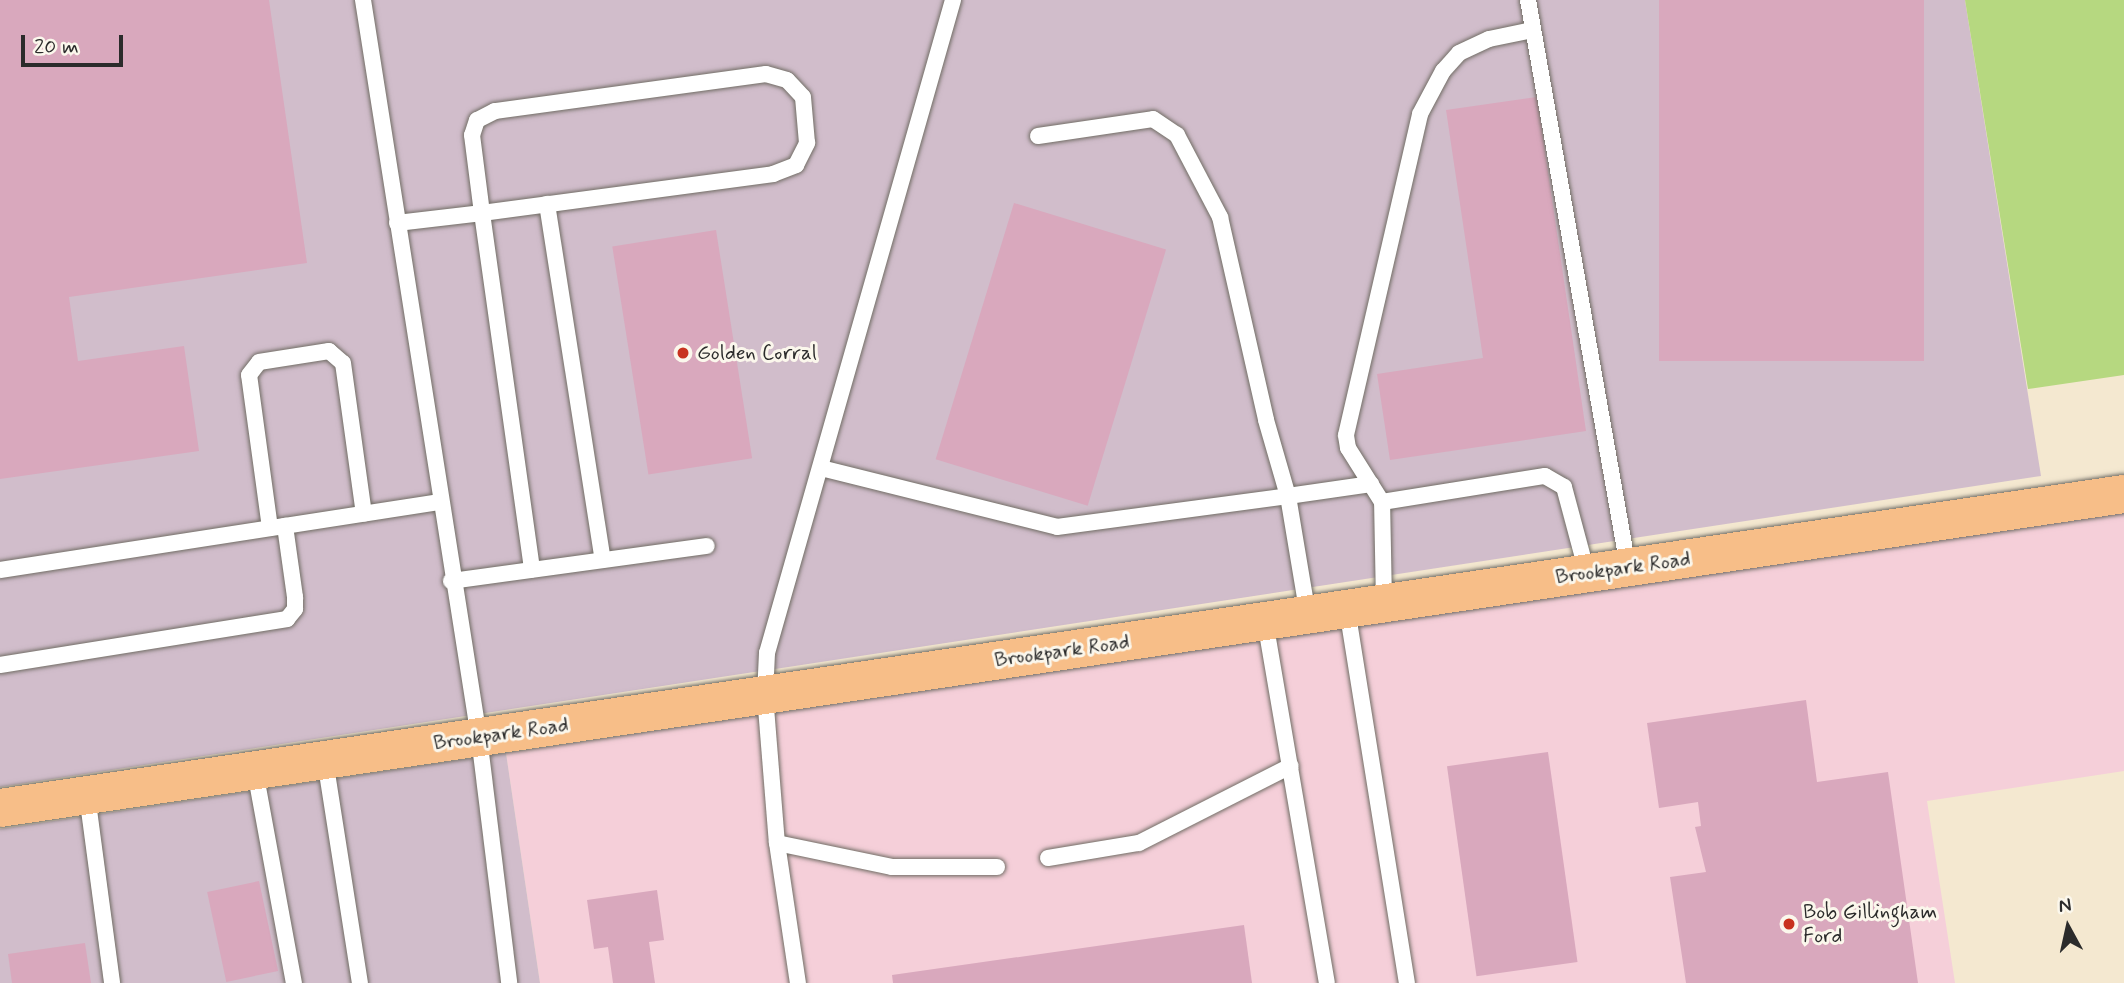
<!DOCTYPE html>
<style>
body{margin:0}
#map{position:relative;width:2124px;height:983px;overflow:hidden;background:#f4e8d0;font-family:Mynerve,sans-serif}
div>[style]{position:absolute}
.built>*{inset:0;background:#f5cfd9}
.industrial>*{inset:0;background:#d1bdcb}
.green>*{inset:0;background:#b6d880}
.building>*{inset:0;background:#d9a8bd;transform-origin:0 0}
.roads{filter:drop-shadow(0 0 2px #716d65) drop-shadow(0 0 2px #716d65)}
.lane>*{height:16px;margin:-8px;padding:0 8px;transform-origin:8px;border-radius:8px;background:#fff}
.primary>*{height:38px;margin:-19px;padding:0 19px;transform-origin:19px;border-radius:19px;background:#f7be88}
.dots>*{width:19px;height:19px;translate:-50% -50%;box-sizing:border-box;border:4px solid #fbf7ec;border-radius:50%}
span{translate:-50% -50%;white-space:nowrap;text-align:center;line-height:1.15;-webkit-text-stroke:6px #fbf7ec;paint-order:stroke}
.poi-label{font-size:21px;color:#2b2b2b}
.left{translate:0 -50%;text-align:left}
.street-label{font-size:21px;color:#2b2b2b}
.north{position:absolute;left:2033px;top:892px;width:70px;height:70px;-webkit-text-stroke:5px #fbf7ec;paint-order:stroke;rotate:352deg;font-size:19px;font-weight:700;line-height:28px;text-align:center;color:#2b2b2b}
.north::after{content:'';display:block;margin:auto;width:24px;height:32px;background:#2b2b2b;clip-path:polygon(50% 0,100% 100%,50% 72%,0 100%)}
.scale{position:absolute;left:21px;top:35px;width:102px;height:32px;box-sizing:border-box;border:4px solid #2b2b2b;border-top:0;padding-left:9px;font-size:21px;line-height:24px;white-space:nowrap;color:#2b2b2b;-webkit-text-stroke:5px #fbf7ec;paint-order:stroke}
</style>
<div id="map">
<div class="built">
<div style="clip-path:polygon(2124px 512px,2124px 771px,1927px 801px,1955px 983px,540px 983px,506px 753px)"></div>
</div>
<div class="industrial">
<div style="clip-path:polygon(0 0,1965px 0,2041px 476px,0 787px)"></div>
<div style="clip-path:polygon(506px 753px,540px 983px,0 983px,0 829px)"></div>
</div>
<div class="green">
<div style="clip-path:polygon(1965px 0,2124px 0,2124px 375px,2028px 389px)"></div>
</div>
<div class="building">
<div style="clip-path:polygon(0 0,269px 0,307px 263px,69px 297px,78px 361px,184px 346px,199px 451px,0 479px)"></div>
<div style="left:1659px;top:0;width:265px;height:361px"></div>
<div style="clip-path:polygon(1537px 97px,1586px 431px,1390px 460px,1377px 374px,1483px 358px,1446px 110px)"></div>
<div style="left:1014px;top:203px;width:159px;height:268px;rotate:17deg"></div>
<div style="left:716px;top:230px;width:231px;height:105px;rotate:81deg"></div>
<div style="clip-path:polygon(1806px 700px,1817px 782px,1888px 772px,1918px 983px,1686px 983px,1670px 877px,1706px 872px,1695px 827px,1701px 826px,1698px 802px,1659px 808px,1647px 723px)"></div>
<div style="left:1548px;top:752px;width:212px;height:102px;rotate:82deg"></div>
<div style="left:259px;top:881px;width:92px;height:53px;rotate:78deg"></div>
<div style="clip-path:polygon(657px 890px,664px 940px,649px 942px,655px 983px,613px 983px,608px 947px,594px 949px,587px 900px)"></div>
<div style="clip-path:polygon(1244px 925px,1252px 983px,893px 983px,892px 975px)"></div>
<div style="clip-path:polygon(85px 943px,91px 983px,12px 983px,8px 954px)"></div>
</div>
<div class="roads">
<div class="lane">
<div style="left:363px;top:0;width:746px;rotate:81.06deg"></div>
<div style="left:479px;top:737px;width:248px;rotate:83deg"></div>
<div style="left:953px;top:0;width:679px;rotate:105.9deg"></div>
<div style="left:767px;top:653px;width:42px;rotate:92.7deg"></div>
<div style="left:765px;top:695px;width:148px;rotate:85.4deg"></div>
<div style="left:777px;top:843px;width:117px;rotate:11.8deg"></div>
<div style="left:892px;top:867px;width:105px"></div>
<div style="left:1528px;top:0;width:576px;rotate:80deg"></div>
<div style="left:1038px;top:136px;width:116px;rotate:-8.4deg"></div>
<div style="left:1153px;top:119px;width:29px;rotate:34deg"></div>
<div style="left:1177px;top:135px;width:93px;rotate:62.3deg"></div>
<div style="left:1220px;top:217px;width:208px;rotate:77.2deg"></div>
<div style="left:1266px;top:420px;width:79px;rotate:73.9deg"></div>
<div style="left:1288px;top:496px;width:84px;rotate:-8.2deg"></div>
<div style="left:547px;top:204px;width:360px;rotate:81.1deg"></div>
<div style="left:397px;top:223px;width:86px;rotate:-6.7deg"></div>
<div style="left:482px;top:213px;width:294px;rotate:-7.6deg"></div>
<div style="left:773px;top:174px;width:25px;rotate:-21deg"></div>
<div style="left:796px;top:165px;width:25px;rotate:-63deg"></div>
<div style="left:807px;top:143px;width:46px;rotate:-95deg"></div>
<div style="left:803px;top:97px;width:23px;rotate:-133deg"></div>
<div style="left:787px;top:80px;width:22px;rotate:-164deg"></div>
<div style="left:766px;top:74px;width:274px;rotate:172.2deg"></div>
<div style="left:495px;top:111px;width:20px;rotate:153deg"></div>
<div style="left:477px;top:120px;width:16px;rotate:108deg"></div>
<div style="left:472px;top:135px;width:79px;rotate:82.7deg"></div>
<div style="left:482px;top:213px;width:360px;rotate:82deg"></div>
<div style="left:821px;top:468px;width:243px;rotate:14deg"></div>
<div style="left:1057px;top:527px;width:233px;rotate:-7.6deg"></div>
<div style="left:1288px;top:496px;width:121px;rotate:80.5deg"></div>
<div style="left:1382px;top:502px;width:165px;rotate:-9.1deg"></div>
<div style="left:1545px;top:476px;width:22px;rotate:30deg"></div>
<div style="left:1564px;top:487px;width:89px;rotate:75deg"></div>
<div style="left:270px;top:528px;width:154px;rotate:-97.8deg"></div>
<div style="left:249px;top:375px;width:16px;rotate:-52deg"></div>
<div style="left:259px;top:362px;width:71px;rotate:-8.9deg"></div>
<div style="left:329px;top:351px;width:18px;rotate:41deg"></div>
<div style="left:343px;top:363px;width:152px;rotate:82.1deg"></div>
<div style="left:0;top:570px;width:444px;rotate:-8.8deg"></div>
<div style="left:451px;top:581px;width:258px;rotate:-7.8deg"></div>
<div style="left:1384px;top:603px;width:101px;rotate:-91.1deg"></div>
<div style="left:1382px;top:502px;width:64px;rotate:-122.2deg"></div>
<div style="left:1348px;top:448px;width:13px;rotate:-99deg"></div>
<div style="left:1346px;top:435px;width:329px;rotate:-77deg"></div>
<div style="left:1420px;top:114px;width:49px;rotate:-61.9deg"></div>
<div style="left:1443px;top:71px;width:24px;rotate:-48deg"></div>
<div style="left:1459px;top:53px;width:33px;rotate:-25deg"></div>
<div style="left:1489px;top:39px;width:45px;rotate:-11.6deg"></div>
<div style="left:1347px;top:609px;width:379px;rotate:80.9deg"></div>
<div style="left:1265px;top:621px;width:367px;rotate:80.3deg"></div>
<div style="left:0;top:665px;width:291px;rotate:-9.1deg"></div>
<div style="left:287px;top:619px;width:13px;rotate:-51deg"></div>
<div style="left:295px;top:609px;width:12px;rotate:-90deg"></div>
<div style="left:295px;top:597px;width:72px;rotate:-98deg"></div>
<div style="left:325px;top:760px;width:226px;rotate:81.1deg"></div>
<div style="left:255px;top:771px;width:216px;rotate:79.6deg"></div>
<div style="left:87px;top:795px;width:190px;rotate:82.4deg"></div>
<div style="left:777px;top:843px;width:142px;rotate:81.5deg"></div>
<div style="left:1048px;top:858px;width:92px;rotate:-9.4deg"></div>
<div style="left:1139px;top:843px;width:170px;rotate:-26.9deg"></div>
</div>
<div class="primary">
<div style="left:0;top:808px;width:2147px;rotate:-8.41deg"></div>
</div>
</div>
<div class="dots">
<div style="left:683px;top:353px;background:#c8321e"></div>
<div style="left:1789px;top:924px;background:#c8321e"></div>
</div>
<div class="poi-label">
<span class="left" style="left:697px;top:353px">Golden Corral</span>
<span class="left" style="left:1803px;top:924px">Bob Gillingham<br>Ford</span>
</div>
<div class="street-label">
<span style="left:1623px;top:568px;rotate:-8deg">Brookpark Road</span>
<span style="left:1062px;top:651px;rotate:-8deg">Brookpark Road</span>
<span style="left:501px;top:734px;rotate:-8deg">Brookpark Road</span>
</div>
<div class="north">N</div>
<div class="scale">20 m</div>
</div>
